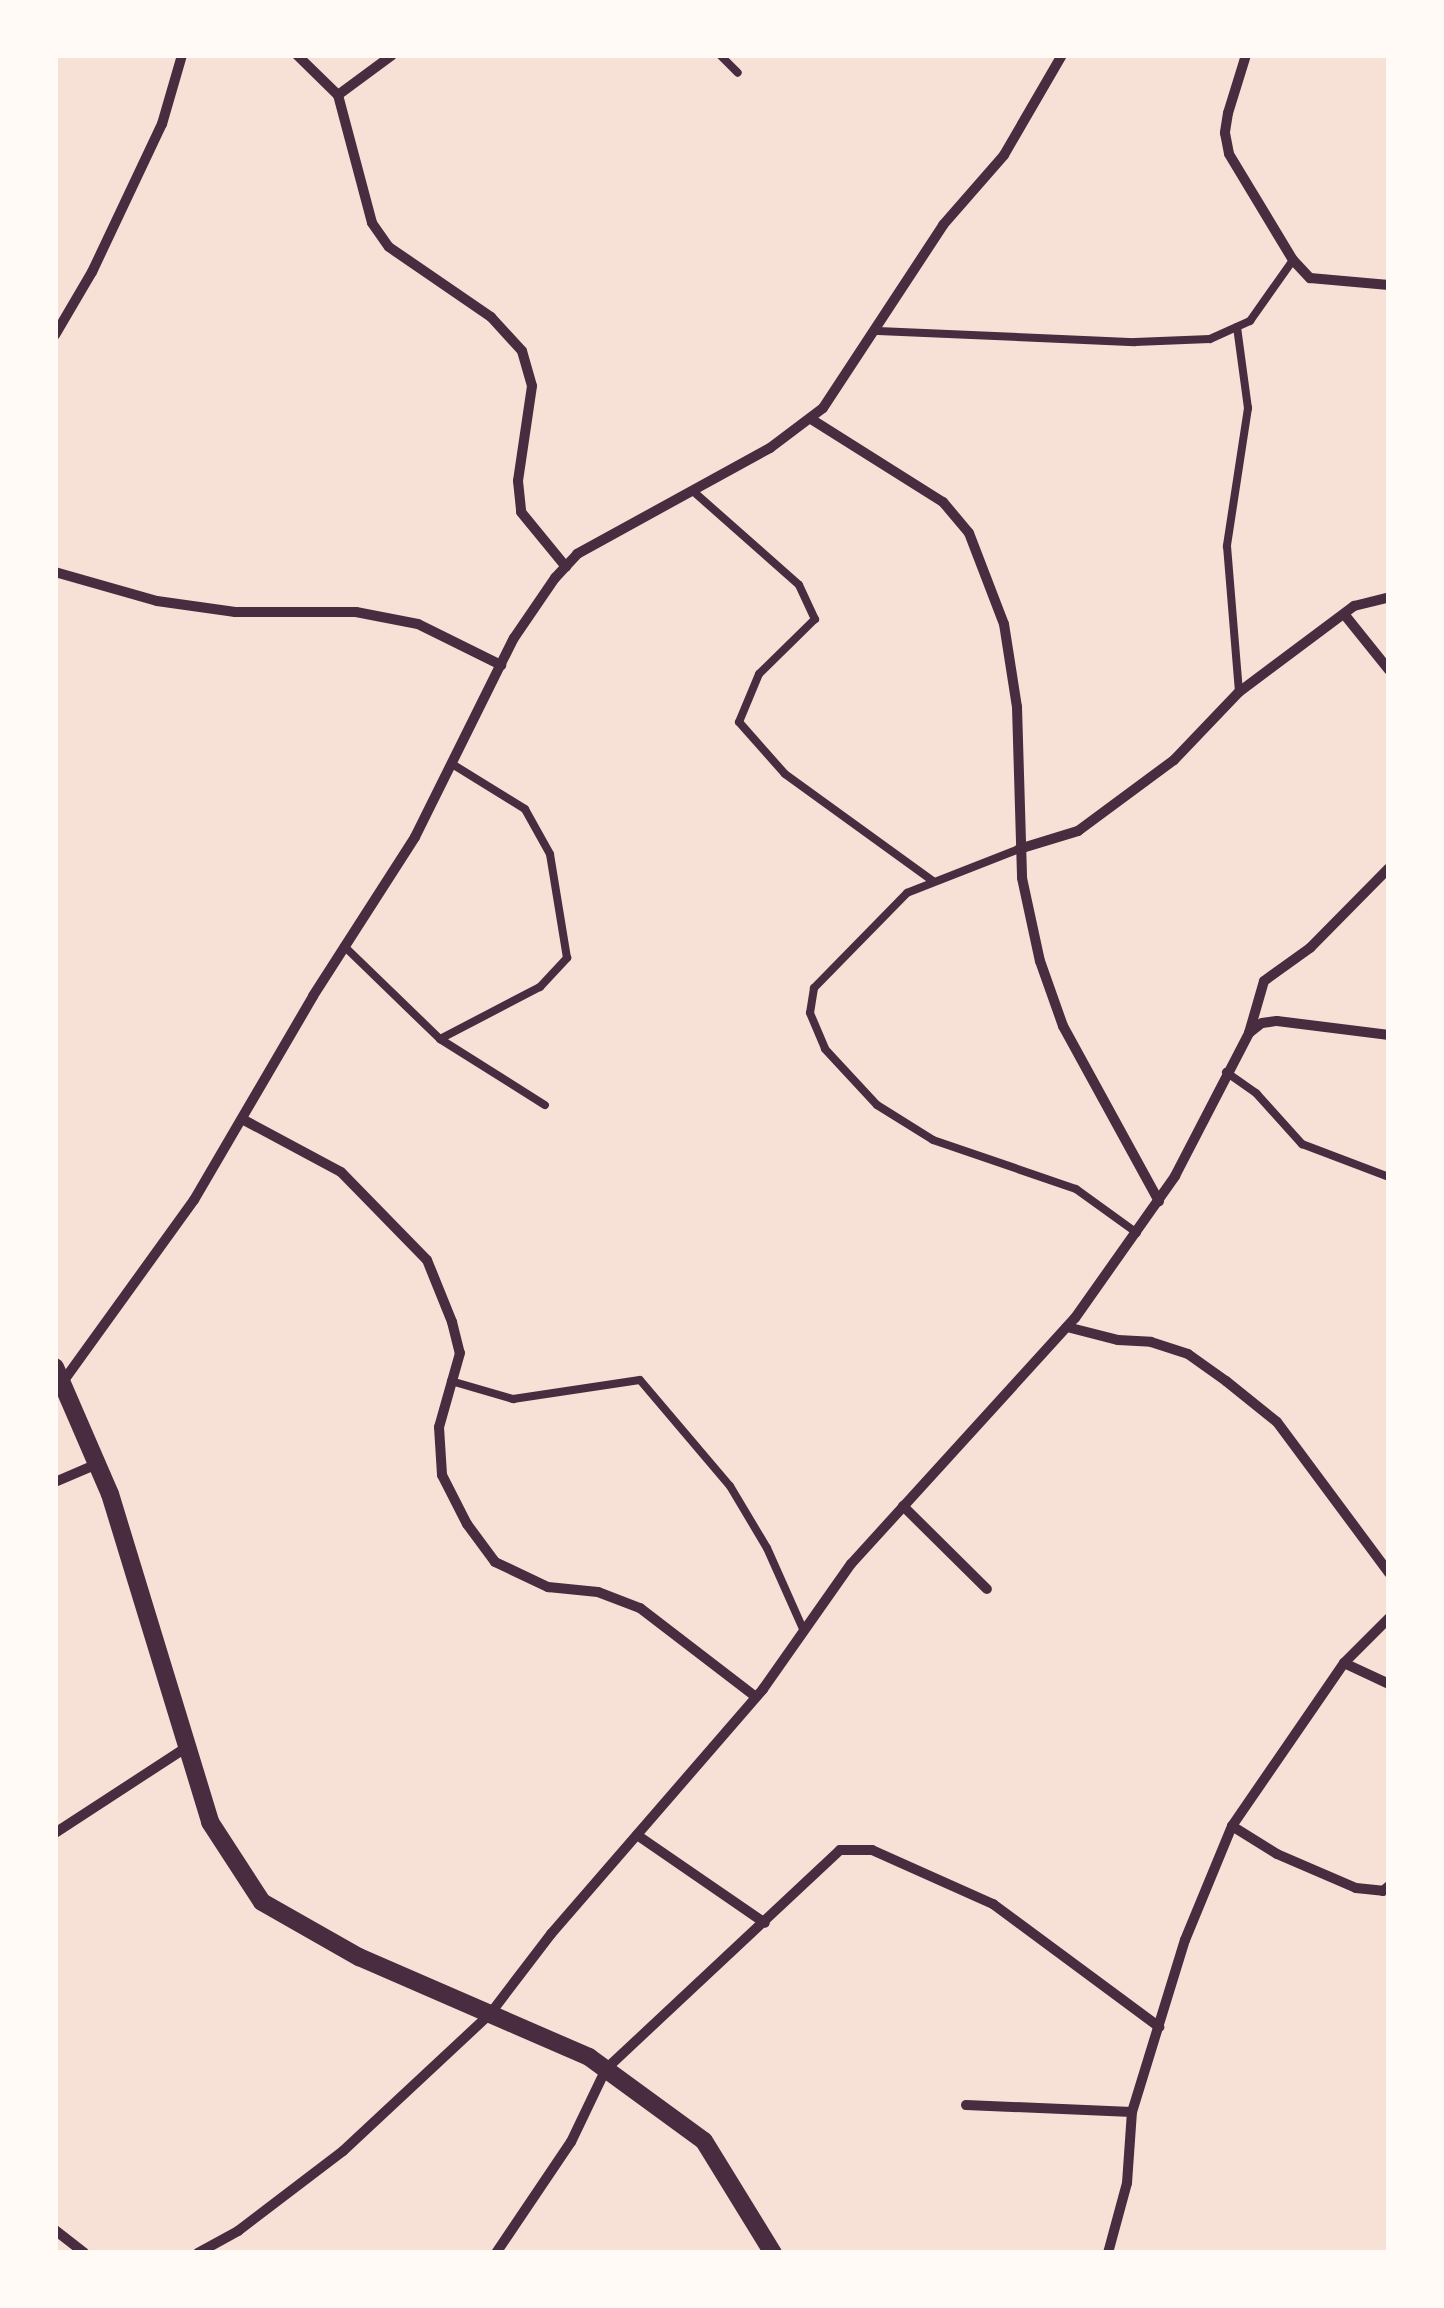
<!DOCTYPE html>
<style>
body{margin:0}
#map{position:relative;width:1444px;height:2308px;overflow:hidden;background:#f7e1d7;font-family:Cabin,sans-serif}
div>[style]{position:absolute}
.service>*{height:8px;margin:-4px;padding:0 4px;transform-origin:4px;border-radius:4px;background:#4a2c40}
.minor>*{height:10px;margin:-5px;padding:0 5px;transform-origin:5px;border-radius:5px;background:#4a2c40}
.tertiary>*{height:18px;margin:-9px;padding:0 9px;transform-origin:9px;border-radius:9px;background:#4a2c40}
span{translate:-50% -50%;white-space:nowrap;text-align:center;line-height:1.15;-webkit-text-stroke:8px #fffaf5;paint-order:stroke}
.frame{position:absolute;inset:0;border:58px solid #fffaf5;pointer-events:none}
</style>
<div id="map">
<div class="service">
<div style="left:720px;top:55px;width:25px;rotate:45deg"></div>
<div style="left:1237px;top:327px;width:82px;rotate:82.3deg"></div>
<div style="left:1248px;top:408px;width:140px;rotate:98.7deg"></div>
<div style="left:1227px;top:546px;width:146px;rotate:85.3deg"></div>
<div style="left:878px;top:331px;width:257px;rotate:2.5deg"></div>
<div style="left:1135px;top:342px;width:75px;rotate:-2.3deg"></div>
<div style="left:1210px;top:339px;width:44px;rotate:-24.2deg"></div>
<div style="left:1250px;top:321px;width:75px;rotate:-54.8deg"></div>
<div style="left:694px;top:492px;width:140px;rotate:41.5deg"></div>
<div style="left:799px;top:585px;width:38px;rotate:65deg"></div>
<div style="left:815px;top:619px;width:78px;rotate:135.5deg"></div>
<div style="left:759px;top:674px;width:52px;rotate:112.6deg"></div>
<div style="left:739px;top:722px;width:69px;rotate:48.5deg"></div>
<div style="left:785px;top:774px;width:183px;rotate:35.9deg"></div>
<div style="left:1019px;top:849px;width:120px;rotate:158.6deg"></div>
<div style="left:907px;top:893px;width:133px;rotate:134.4deg"></div>
<div style="left:814px;top:988px;width:25px;rotate:99deg"></div>
<div style="left:810px;top:1013px;width:39px;rotate:67deg"></div>
<div style="left:825px;top:1049px;width:76px;rotate:47.1deg"></div>
<div style="left:877px;top:1105px;width:66px;rotate:32deg"></div>
<div style="left:933px;top:1140px;width:151px;rotate:18.9deg"></div>
<div style="left:1076px;top:1189px;width:75px;rotate:35.8deg"></div>
<div style="left:344px;top:946px;width:134px;rotate:44.1deg"></div>
<div style="left:440px;top:1039px;width:124px;rotate:32.2deg"></div>
<div style="left:440px;top:1039px;width:113px;rotate:-27.5deg"></div>
<div style="left:540px;top:987px;width:40px;rotate:-47deg"></div>
<div style="left:567px;top:958px;width:105px;rotate:-99.3deg"></div>
<div style="left:550px;top:854px;width:51px;rotate:-119.1deg"></div>
<div style="left:525px;top:809px;width:86px;rotate:-148.3deg"></div>
<div style="left:1226px;top:1072px;width:37px;rotate:35deg"></div>
<div style="left:1256px;top:1093px;width:69px;rotate:48deg"></div>
<div style="left:1302px;top:1144px;width:93px;rotate:20.8deg"></div>
<div style="left:451px;top:1381px;width:65px;rotate:16.2deg"></div>
<div style="left:513px;top:1399px;width:128px;rotate:-8.5deg"></div>
<div style="left:640px;top:1380px;width:139px;rotate:49.7deg"></div>
<div style="left:730px;top:1486px;width:72px;rotate:59.2deg"></div>
<div style="left:767px;top:1548px;width:91px;rotate:66deg"></div>
</div>
<div class="minor">
<div style="left:297px;top:55px;width:57px;rotate:44.3deg"></div>
<div style="left:338px;top:95px;width:132px;rotate:75.1deg"></div>
<div style="left:372px;top:223px;width:29px;rotate:55deg"></div>
<div style="left:389px;top:247px;width:124px;rotate:34.5deg"></div>
<div style="left:491px;top:317px;width:46px;rotate:47.6deg"></div>
<div style="left:522px;top:351px;width:36px;rotate:74deg"></div>
<div style="left:532px;top:386px;width:96px;rotate:98.4deg"></div>
<div style="left:518px;top:481px;width:31px;rotate:84deg"></div>
<div style="left:521px;top:512px;width:71px;rotate:50.7deg"></div>
<div style="left:1246px;top:55px;width:61px;rotate:107.2deg"></div>
<div style="left:1228px;top:113px;width:20px;rotate:99deg"></div>
<div style="left:1225px;top:133px;width:21px;rotate:79deg"></div>
<div style="left:1229px;top:154px;width:124px;rotate:58.9deg"></div>
<div style="left:1293px;top:260px;width:25px;rotate:47deg"></div>
<div style="left:1310px;top:278px;width:79px;rotate:5.1deg"></div>
<div style="left:338px;top:95px;width:67px;rotate:-36.5deg"></div>
<div style="left:55px;top:335px;width:73px;rotate:-59.6deg"></div>
<div style="left:92px;top:272px;width:164px;rotate:-64.7deg"></div>
<div style="left:162px;top:124px;width:72px;rotate:-73.8deg"></div>
<div style="left:811px;top:419px;width:156px;rotate:32.2deg"></div>
<div style="left:943px;top:502px;width:40px;rotate:50deg"></div>
<div style="left:969px;top:533px;width:97px;rotate:69deg"></div>
<div style="left:1004px;top:624px;width:84px;rotate:81.1deg"></div>
<div style="left:1017px;top:707px;width:171px;rotate:88.3deg"></div>
<div style="left:1022px;top:878px;width:85px;rotate:77.8deg"></div>
<div style="left:1040px;top:961px;width:69px;rotate:70.5deg"></div>
<div style="left:1063px;top:1026px;width:200px;rotate:61.3deg"></div>
<div style="left:55px;top:572px;width:106px;rotate:15.9deg"></div>
<div style="left:157px;top:601px;width:79px;rotate:8deg"></div>
<div style="left:235px;top:612px;width:121px"></div>
<div style="left:356px;top:612px;width:63px;rotate:11deg"></div>
<div style="left:418px;top:624px;width:93px;rotate:26.3deg"></div>
<div style="left:1344px;top:614px;width:72px;rotate:51.2deg"></div>
<div style="left:1019px;top:849px;width:62px;rotate:-17deg"></div>
<div style="left:1078px;top:831px;width:119px;rotate:-36.5deg"></div>
<div style="left:1174px;top:760px;width:94px;rotate:-46.3deg"></div>
<div style="left:1239px;top:692px;width:144px;rotate:-36.8deg"></div>
<div style="left:1354px;top:606px;width:36px;rotate:-14deg"></div>
<div style="left:1249px;top:1033px;width:54px;rotate:-73.9deg"></div>
<div style="left:1264px;top:981px;width:57px;rotate:-35.7deg"></div>
<div style="left:1310px;top:948px;width:112px;rotate:-45.4deg"></div>
<div style="left:242px;top:1119px;width:112px;rotate:28.2deg"></div>
<div style="left:341px;top:1172px;width:123px;rotate:45.7deg"></div>
<div style="left:427px;top:1260px;width:67px;rotate:68deg"></div>
<div style="left:452px;top:1322px;width:32px;rotate:76deg"></div>
<div style="left:460px;top:1353px;width:77px;rotate:105.8deg"></div>
<div style="left:439px;top:1427px;width:48px;rotate:86.4deg"></div>
<div style="left:442px;top:1475px;width:55px;rotate:63deg"></div>
<div style="left:467px;top:1524px;width:47px;rotate:53.6deg"></div>
<div style="left:495px;top:1562px;width:59px;rotate:25.3deg"></div>
<div style="left:548px;top:1587px;width:50px;rotate:5.7deg"></div>
<div style="left:598px;top:1592px;width:45px;rotate:20.9deg"></div>
<div style="left:640px;top:1608px;width:146px;rotate:37.5deg"></div>
<div style="left:1067px;top:1327px;width:53px;rotate:14.3deg"></div>
<div style="left:1118px;top:1340px;width:33px;rotate:3deg"></div>
<div style="left:1151px;top:1342px;width:39px;rotate:18deg"></div>
<div style="left:1188px;top:1354px;width:47px;rotate:35.4deg"></div>
<div style="left:1226px;top:1381px;width:65px;rotate:38.8deg"></div>
<div style="left:1277px;top:1422px;width:188px;rotate:53.4deg"></div>
<div style="left:62px;top:1383px;width:226px;rotate:-54.2deg"></div>
<div style="left:194px;top:1200px;width:236px;rotate:-59.7deg"></div>
<div style="left:313px;top:996px;width:189px;rotate:-57.3deg"></div>
<div style="left:415px;top:837px;width:222px;rotate:-63.6deg"></div>
<div style="left:514px;top:638px;width:73px;rotate:-55.7deg"></div>
<div style="left:555px;top:578px;width:33px;rotate:-47deg"></div>
<div style="left:577px;top:554px;width:220px;rotate:-28.8deg"></div>
<div style="left:770px;top:448px;width:66px;rotate:-37deg"></div>
<div style="left:823px;top:408px;width:219px;rotate:-56.7deg"></div>
<div style="left:943px;top:225px;width:93px;rotate:-48.9deg"></div>
<div style="left:1004px;top:155px;width:116px;rotate:-59.9deg"></div>
<div style="left:55px;top:1482px;width:46px;rotate:-23.2deg"></div>
<div style="left:903px;top:1506px;width:118px;rotate:44.7deg"></div>
<div style="left:1344px;top:1663px;width:50px;rotate:25deg"></div>
<div style="left:1232px;top:1826px;width:53px;rotate:31.9deg"></div>
<div style="left:1277px;top:1854px;width:86px;rotate:23.3deg"></div>
<div style="left:1356px;top:1888px;width:27px;rotate:6deg"></div>
<div style="left:1383px;top:1891px;width:8px;rotate:-40deg"></div>
<div style="left:55px;top:1833px;width:158px;rotate:-33.1deg"></div>
<div style="left:637px;top:1835px;width:155px;rotate:34.5deg"></div>
<div style="left:966px;top:2105px;width:166px;rotate:2.4deg"></div>
<div style="left:55px;top:2230px;width:37px;rotate:38deg"></div>
<div style="left:198px;top:2253px;width:46px;rotate:-28.8deg"></div>
<div style="left:238px;top:2231px;width:132px;rotate:-37.3deg"></div>
<div style="left:343px;top:2151px;width:201px;rotate:-43deg"></div>
<div style="left:490px;top:2014px;width:101px;rotate:-52.7deg"></div>
<div style="left:551px;top:1934px;width:324px;rotate:-49.1deg"></div>
<div style="left:763px;top:1689px;width:153px;rotate:-54.9deg"></div>
<div style="left:851px;top:1564px;width:333px;rotate:-47.7deg"></div>
<div style="left:1075px;top:1318px;width:174px;rotate:-54.8deg"></div>
<div style="left:1175px;top:1176px;width:161px;rotate:-62.6deg"></div>
<div style="left:1249px;top:1033px;width:16px;rotate:-38deg"></div>
<div style="left:1262px;top:1023px;width:15px;rotate:-8deg"></div>
<div style="left:1277px;top:1021px;width:113px;rotate:7.1deg"></div>
<div style="left:496px;top:2253px;width:134px;rotate:-56deg"></div>
<div style="left:571px;top:2142px;width:81px;rotate:-64.4deg"></div>
<div style="left:606px;top:2069px;width:320px;rotate:-43.1deg"></div>
<div style="left:840px;top:1850px;width:32px"></div>
<div style="left:872px;top:1850px;width:133px;rotate:24.1deg"></div>
<div style="left:993px;top:1904px;width:207px;rotate:36.5deg"></div>
<div style="left:1108px;top:2253px;width:73px;rotate:-74.8deg"></div>
<div style="left:1127px;top:2183px;width:71px;rotate:-86deg"></div>
<div style="left:1132px;top:2112px;width:180px;rotate:-72.9deg"></div>
<div style="left:1185px;top:1940px;width:123px;rotate:-67.6deg"></div>
<div style="left:1232px;top:1826px;width:198px;rotate:-55.5deg"></div>
<div style="left:1344px;top:1663px;width:64px;rotate:-45deg"></div>
</div>
<div class="tertiary">
<div style="left:55px;top:1367px;width:138px;rotate:66.6deg"></div>
<div style="left:110px;top:1494px;width:343px;rotate:73deg"></div>
<div style="left:210px;top:1822px;width:95px;rotate:57deg"></div>
<div style="left:262px;top:1902px;width:112px;rotate:29.6deg"></div>
<div style="left:359px;top:1957px;width:251px;rotate:23.5deg"></div>
<div style="left:589px;top:2057px;width:142px;rotate:36.1deg"></div>
<div style="left:704px;top:2141px;width:132px;rotate:58.4deg"></div>
</div>
<div class="frame"></div>
</div>
